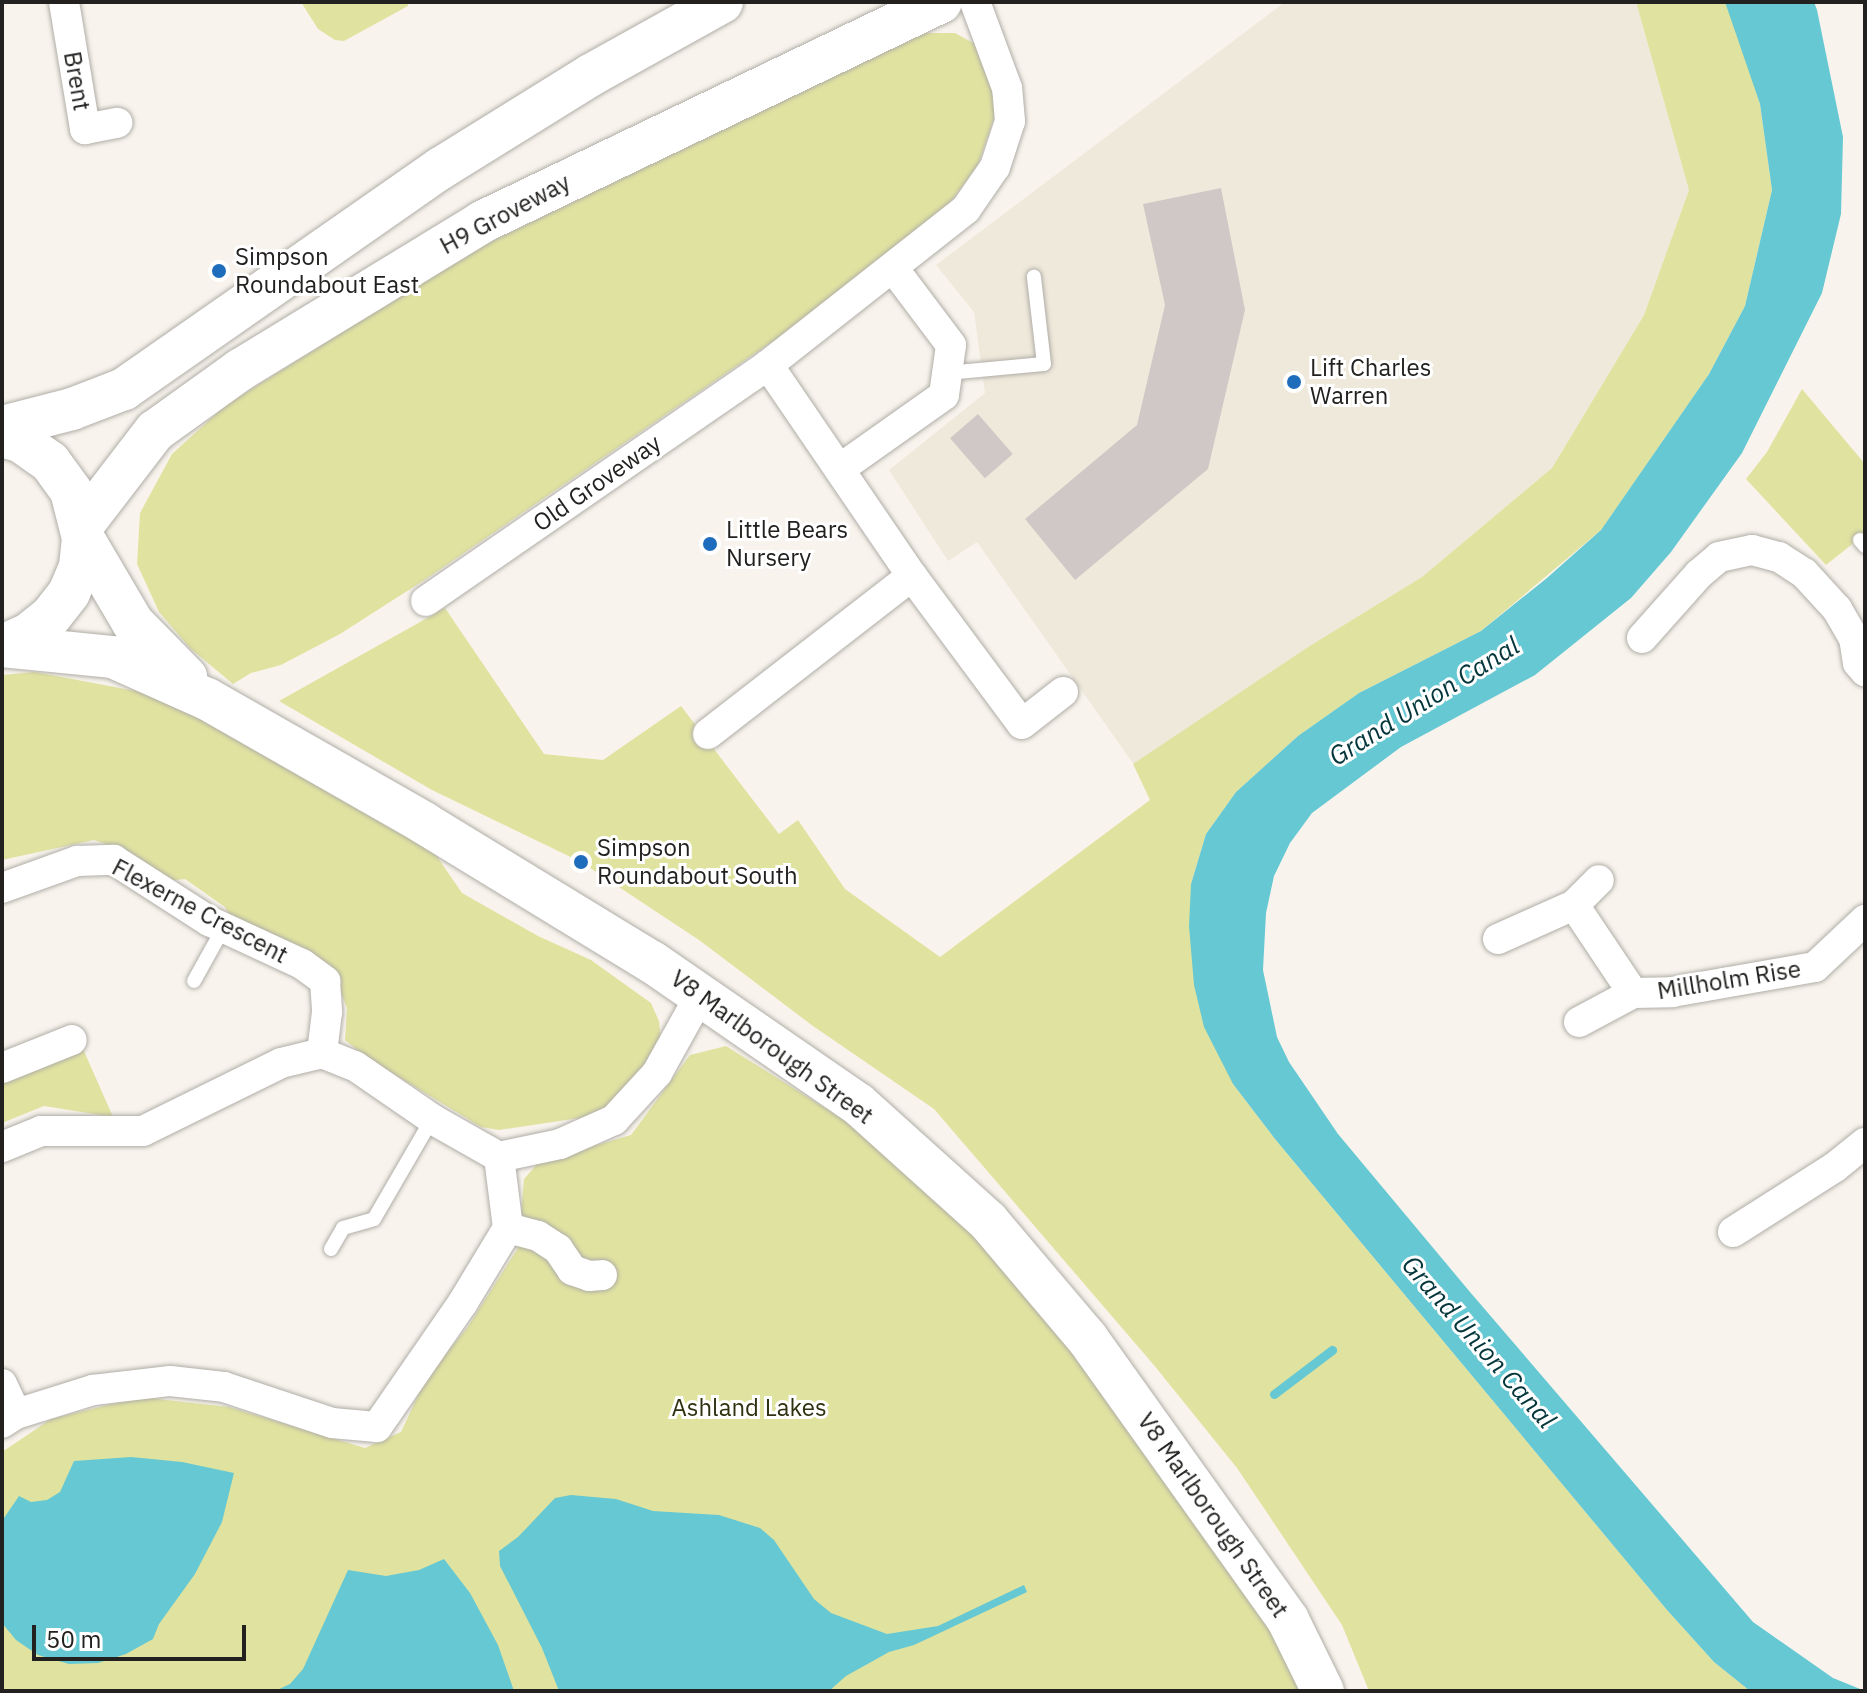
<!DOCTYPE html>
<style>
body{margin:0}
#map{position:relative;width:1867px;height:1693px;overflow:hidden;background:#f8f4ed;font-family:"IBM Plex Sans",sans-serif}
div>[style]{position:absolute}
.built>*{inset:0;background:#efe9db}
.green>*{inset:0;background:#e0e3a0}
.water>*{inset:0;background:#66c8d2}
.stream>*{height:9px;margin:-4.5px;padding:0 4.5px;transform-origin:4.5px;border-radius:4.5px;background:#66c8d2}
.building>*{inset:0;background:#d0c8c6;transform-origin:0 0}
.roads{filter:drop-shadow(0 0 2px #b0ada7) drop-shadow(0 0 2px #b0ada7)}
.lane>*{height:14px;margin:-7px;padding:0 7px;transform-origin:7px;border-radius:7px;background:#fff}
.street>*{height:30px;margin:-15px;padding:0 15px;transform-origin:15px;border-radius:15px;background:#fff}
.secondary>*{height:42px;margin:-21px;padding:0 21px;transform-origin:21px;border-radius:21px;background:#fff}
.dots>*{width:22px;height:22px;translate:-50% -50%;box-sizing:border-box;border:4px solid #fff;border-radius:50%}
span{translate:-50% -50%;white-space:nowrap;text-align:center;line-height:1.15;-webkit-text-stroke:6px #fff;paint-order:stroke}
.street-label{font-size:24px;color:#22211f}
.poi-label{font-size:24px;color:#22211f}
.left{translate:0 -50%;text-align:left}
.park-label{font-size:24px;color:#303111}
.water-label{font-size:26px;color:#03353a;font-style:italic}
.frame{position:absolute;inset:0;border:4px solid #22211f;pointer-events:none}
.scale{position:absolute;left:32px;top:1625px;width:214px;height:36px;box-sizing:border-box;border:4px solid #22211f;border-top:0;padding-left:10px;font-size:24px;line-height:28px;white-space:nowrap;color:#22211f;-webkit-text-stroke:6px #fff;paint-order:stroke}
</style>
<div id="map">
<div class="built">
<div style="clip-path:polygon(1285px 2px,1636px 2px,1689px 190px,1644px 315px,1552px 468px,1422px 577px,1308px 647px,1137px 769px,977px 542px,948px 561px,889px 470px,985px 393px,974px 312px,936px 265px)"></div>
</div>
<div class="green">
<div style="clip-path:polygon(301px 2px,408px 2px,408px 6px,344px 41px,335px 40px,318px 29px)"></div>
<div style="clip-path:polygon(1636px 2px,1725px 2px,1735px 23px,1760px 104px,1772px 190px,1745px 306px,1709px 374px,1601px 530px,1481px 631px,1359px 693px,1298px 736px,1236px 792px,1206px 834px,1191px 884px,1233px 1084px,1275px 1139px,1667px 1610px,1714px 1662px,1750px 1691px,1369px 1691px,1342px 1625px,1237px 1468px,1153px 1364px,934px 1109px,813px 1026px,699px 940px,581px 862px,432px 790px,279px 701px,445px 608px,544px 754px,603px 760px,681px 706px,779px 834px,798px 820px,845px 889px,940px 957px,1150px 800px,1133px 764px,1308px 647px,1422px 577px,1552px 468px,1644px 315px,1689px 190px)"></div>
<div style="clip-path:polygon(923px 33px,955px 33px,975px 44px,999px 103px,978px 165px,949px 204px,789px 330px,426px 579px,340px 634px,281px 665px,251px 673px,233px 684px,190px 648px,159px 612px,137px 564px,140px 513px,172px 454px,226px 405px,474px 250px)"></div>
<div style="clip-path:polygon(1802px 389px,1865px 464px,1865px 534px,1826px 565px,1746px 479px,1767px 452px)"></div>
<div style="clip-path:polygon(35px 672px,141px 692px,194px 709px,429px 845px,462px 893px,538px 936px,591px 960px,651px 1003px,659px 1021px,661px 1041px,648px 1064px,606px 1114px,499px 1130px,481px 1127px,366px 1057px,345px 1040px,347px 1008px,330px 965px,234px 923px,225px 907px,185px 879px,165px 881px,126px 851px,94px 840px,2px 860px,2px 675px)"></div>
<div style="clip-path:polygon(80px 1042px,113px 1117px,44px 1106px,2px 1123px,2px 1074px)"></div>
<div style="clip-path:polygon(726px 1046px,868px 1135px,980px 1239px,1082px 1353px,1227px 1551px,1304px 1691px,2px 1691px,2px 1452px,51px 1419px,140px 1397px,229px 1407px,365px 1448px,401px 1432px,427px 1376px,467px 1328px,518px 1248px,524px 1179px,539px 1162px,631px 1135px,690px 1055px)"></div>
</div>
<div class="water">
<div style="clip-path:polygon(1725px 2px,1814px 2px,1817px 10px,1843px 137px,1841px 214px,1822px 293px,1742px 453px,1671px 552px,1631px 598px,1535px 675px,1401px 747px,1312px 813px,1290px 843px,1274px 876px,1266px 913px,1263px 970px,1277px 1037px,1289px 1062px,1338px 1134px,1470px 1292px,1753px 1622px,1833px 1678px,1865px 1691px,1750px 1691px,1714px 1662px,1667px 1610px,1275px 1139px,1233px 1084px,1204px 1027px,1194px 985px,1189px 926px,1191px 884px,1206px 834px,1236px 792px,1298px 736px,1359px 693px,1481px 631px,1547px 578px,1601px 530px,1709px 374px,1745px 306px,1772px 190px,1760px 104px)"></div>
<div style="clip-path:polygon(131px 1457px,182px 1462px,234px 1473px,222px 1522px,195px 1574px,159px 1624px,153px 1639px,126px 1654px,98px 1663px,69px 1664px,38px 1655px,16px 1640px,2px 1623px,2px 1521px,19px 1496px,31px 1502px,47px 1500px,60px 1492px,74px 1461px)"></div>
<div style="clip-path:polygon(571px 1495px,616px 1499px,653px 1511px,719px 1515px,760px 1528px,774px 1540px,814px 1599px,831px 1613px,887px 1634px,938px 1626px,1024px 1585px,1027px 1592px,914px 1645px,889px 1652px,846px 1676px,829px 1691px,559px 1691px,542px 1648px,500px 1566px,499px 1551px,518px 1537px,555px 1498px)"></div>
<div style="clip-path:polygon(444px 1559px,470px 1593px,498px 1645px,514px 1691px,275px 1691px,290px 1684px,303px 1669px,348px 1570px,386px 1576px,419px 1570px)"></div>
</div>
<div class="stream">
<div style="left:1274px;top:1394px;width:73px;rotate:-37.2deg"></div>
</div>
<div class="building">
<div style="clip-path:polygon(1221px 188px,1245px 310px,1208px 469px,1075px 580px,1025px 519px,1137px 425px,1165px 305px,1143px 204px)"></div>
<div style="left:978px;top:414px;width:53px;height:37px;rotate:49deg"></div>
</div>
<div class="roads">
<div class="lane">
<div style="left:947px;top:373px;width:97px;rotate:-5.3deg"></div>
<div style="left:1044px;top:364px;width:88px;rotate:-96.6deg"></div>
<div style="left:1860px;top:540px;width:8px;rotate:50deg"></div>
<div style="left:194px;top:981px;width:62px;rotate:-60.9deg"></div>
<div style="left:331px;top:1249px;width:24px;rotate:-60deg"></div>
<div style="left:343px;top:1228px;width:32px;rotate:-16deg"></div>
<div style="left:374px;top:1219px;width:116px;rotate:-59.9deg"></div>
</div>
<div class="street">
<div style="left:64px;top:2px;width:129px;rotate:80.6deg"></div>
<div style="left:85px;top:129px;width:33px;rotate:-11deg"></div>
<div style="left:768px;top:365px;width:255px;rotate:55.7deg"></div>
<div style="left:912px;top:576px;width:184px;rotate:53.4deg"></div>
<div style="left:1022px;top:724px;width:52px;rotate:-38deg"></div>
<div style="left:841px;top:468px;width:126px;rotate:-35.3deg"></div>
<div style="left:944px;top:395px;width:50px;rotate:-82deg"></div>
<div style="left:951px;top:345px;width:96px;rotate:-127deg"></div>
<div style="left:426px;top:601px;width:416px;rotate:-34.6deg"></div>
<div style="left:768px;top:365px;width:252px;rotate:-38.2deg"></div>
<div style="left:966px;top:209px;width:51px;rotate:-55.4deg"></div>
<div style="left:995px;top:167px;width:48px;rotate:-71.9deg"></div>
<div style="left:1010px;top:121px;width:33px;rotate:-95deg"></div>
<div style="left:1007px;top:88px;width:92px;rotate:-110.4deg"></div>
<div style="left:1642px;top:638px;width:86px;rotate:-48.3deg"></div>
<div style="left:1699px;top:574px;width:26px;rotate:-40deg"></div>
<div style="left:1719px;top:557px;width:34px;rotate:-12deg"></div>
<div style="left:1752px;top:550px;width:28px;rotate:15deg"></div>
<div style="left:1779px;top:557px;width:30px;rotate:33deg"></div>
<div style="left:1804px;top:573px;width:49px;rotate:47.5deg"></div>
<div style="left:1837px;top:609px;width:34px;rotate:60deg"></div>
<div style="left:1854px;top:638px;width:25px;rotate:81deg"></div>
<div style="left:1858px;top:663px;width:11px;rotate:49deg"></div>
<div style="left:708px;top:734px;width:258px;rotate:-37.8deg"></div>
<div style="left:2px;top:888px;width:80px;rotate:-19.8deg"></div>
<div style="left:77px;top:861px;width:37px;rotate:-2deg"></div>
<div style="left:114px;top:860px;width:113px;rotate:32.7deg"></div>
<div style="left:209px;top:921px;width:102px;rotate:24.8deg"></div>
<div style="left:302px;top:964px;width:29px;rotate:36deg"></div>
<div style="left:325px;top:981px;width:31px;rotate:86deg"></div>
<div style="left:327px;top:1012px;width:41px;rotate:97deg"></div>
<div style="left:1574px;top:905px;width:106px;rotate:56.2deg"></div>
<div style="left:1633px;top:993px;width:39px;rotate:-1deg"></div>
<div style="left:1672px;top:992px;width:145px;rotate:-9.9deg"></div>
<div style="left:1815px;top:967px;width:69px;rotate:-43.2deg"></div>
<div style="left:1498px;top:939px;width:83px;rotate:-24.1deg"></div>
<div style="left:1574px;top:905px;width:35px;rotate:-45deg"></div>
<div style="left:1579px;top:1022px;width:61px;rotate:-28.2deg"></div>
<div style="left:2px;top:1068px;width:75px;rotate:-21.8deg"></div>
<div style="left:2px;top:1147px;width:42px;rotate:-22.3deg"></div>
<div style="left:41px;top:1131px;width:102px"></div>
<div style="left:143px;top:1131px;width:154px;rotate:-26.2deg"></div>
<div style="left:281px;top:1063px;width:42px;rotate:-13.7deg"></div>
<div style="left:322px;top:1053px;width:35px;rotate:22deg"></div>
<div style="left:355px;top:1066px;width:93px;rotate:34.5deg"></div>
<div style="left:432px;top:1119px;width:77px;rotate:29.6deg"></div>
<div style="left:499px;top:1157px;width:62px;rotate:-12deg"></div>
<div style="left:560px;top:1144px;width:59px;rotate:-24deg"></div>
<div style="left:614px;top:1120px;width:64px;rotate:-47.5deg"></div>
<div style="left:657px;top:1073px;width:90px;rotate:-60.9deg"></div>
<div style="left:508px;top:1228px;width:31px;rotate:15deg"></div>
<div style="left:538px;top:1236px;width:24px;rotate:33deg"></div>
<div style="left:558px;top:1249px;width:25px;rotate:56deg"></div>
<div style="left:572px;top:1270px;width:18px;rotate:19deg"></div>
<div style="left:589px;top:1276px;width:13px;rotate:-4deg"></div>
<div style="left:1733px;top:1232px;width:121px;rotate:-32.5deg"></div>
<div style="left:1835px;top:1167px;width:38px;rotate:-39deg"></div>
<div style="left:2px;top:1384px;width:33px;rotate:65deg"></div>
<div style="left:2px;top:1423px;width:17px;rotate:-33deg"></div>
<div style="left:16px;top:1414px;width:81px;rotate:-17.3deg"></div>
<div style="left:93px;top:1390px;width:78px;rotate:-6.7deg"></div>
<div style="left:170px;top:1381px;width:54px;rotate:6.3deg"></div>
<div style="left:224px;top:1387px;width:114px;rotate:18.4deg"></div>
<div style="left:332px;top:1423px;width:45px;rotate:5.1deg"></div>
<div style="left:377px;top:1427px;width:150px;rotate:-55.4deg"></div>
<div style="left:462px;top:1304px;width:89px;rotate:-58.8deg"></div>
<div style="left:508px;top:1228px;width:72px;rotate:-97.2deg"></div>
</div>
<div class="secondary">
<div style="left:2px;top:427px;width:72px;rotate:-14.4deg"></div>
<div style="left:72px;top:409px;width:56px;rotate:-21deg"></div>
<div style="left:124px;top:389px;width:386px;rotate:-34.9deg"></div>
<div style="left:441px;top:168px;width:176px;rotate:-31.8deg"></div>
<div style="left:591px;top:75px;width:150px;rotate:-29.1deg"></div>
<div style="left:2px;top:436px;width:19px;rotate:16deg"></div>
<div style="left:20px;top:441px;width:37px;rotate:35deg"></div>
<div style="left:50px;top:462px;width:36px;rotate:54deg"></div>
<div style="left:71px;top:491px;width:49px;rotate:75.7deg"></div>
<div style="left:83px;top:538px;width:29px;rotate:96deg"></div>
<div style="left:80px;top:567px;width:28px;rotate:113deg"></div>
<div style="left:69px;top:593px;width:29px;rotate:128deg"></div>
<div style="left:51px;top:616px;width:28px;rotate:141deg"></div>
<div style="left:29px;top:634px;width:30px;rotate:156deg"></div>
<div style="left:82px;top:526px;width:120px;rotate:-52.5deg"></div>
<div style="left:155px;top:431px;width:105px;rotate:-35.7deg"></div>
<div style="left:240px;top:370px;width:284px;rotate:-31.4deg"></div>
<div style="left:482px;top:222px;width:509px;rotate:-25.61deg"></div>
<div style="left:83px;top:538px;width:99px;rotate:59.5deg"></div>
<div style="left:133px;top:623px;width:76px;rotate:45.5deg"></div>
<div style="left:2px;top:646px;width:112px;rotate:5.7deg"></div>
<div style="left:113px;top:657px;width:103px;rotate:24.1deg"></div>
<div style="left:207px;top:699px;width:250px;rotate:29.7deg"></div>
<div style="left:424px;top:823px;width:267px;rotate:31.4deg"></div>
<div style="left:652px;top:962px;width:250px;rotate:34.6deg"></div>
<div style="left:858px;top:1104px;width:175px;rotate:42deg"></div>
<div style="left:988px;top:1221px;width:153px;rotate:49.8deg"></div>
<div style="left:1087px;top:1338px;width:346px;rotate:54.5deg"></div>
<div style="left:1288px;top:1620px;width:79px;rotate:63.8deg"></div>
</div>
</div>
<div class="dots">
<div style="left:219px;top:271px;background:#1e6dbc"></div>
<div style="left:1294px;top:382px;background:#1e6dbc"></div>
<div style="left:710px;top:544px;background:#1e6dbc"></div>
<div style="left:581px;top:862px;background:#1e6dbc"></div>
</div>
<div class="street-label">
<span style="left:77px;top:81px;rotate:80deg">Brent</span>
<span style="left:505px;top:214px;rotate:-28deg">H9 Groveway</span>
<span style="left:597px;top:483px;rotate:-35deg">Old Groveway</span>
<span style="left:200px;top:911px;rotate:28deg">Flexerne Crescent</span>
<span style="left:1729px;top:980px;rotate:-9deg">Millholm Rise</span>
<span style="left:772px;top:1047px;rotate:36deg">V8 Marlborough Street</span>
<span style="left:1213px;top:1515px;rotate:55deg">V8 Marlborough Street</span>
</div>
<div class="poi-label">
<span class="left" style="left:235px;top:271px">Simpson<br>Roundabout East</span>
<span class="left" style="left:1310px;top:382px">Lift Charles<br>Warren</span>
<span class="left" style="left:726px;top:544px">Little Bears<br>Nursery</span>
<span class="left" style="left:597px;top:862px">Simpson<br>Roundabout South</span>
</div>
<div class="park-label">
<span style="left:749px;top:1408px">Ashland Lakes</span>
</div>
<div class="water-label">
<span style="left:1424px;top:701px;rotate:-32deg">Grand Union Canal</span>
<span style="left:1479px;top:1342px;rotate:49deg">Grand Union Canal</span>
</div>
<div class="frame"></div>
<div class="scale">50 m</div>
</div>
